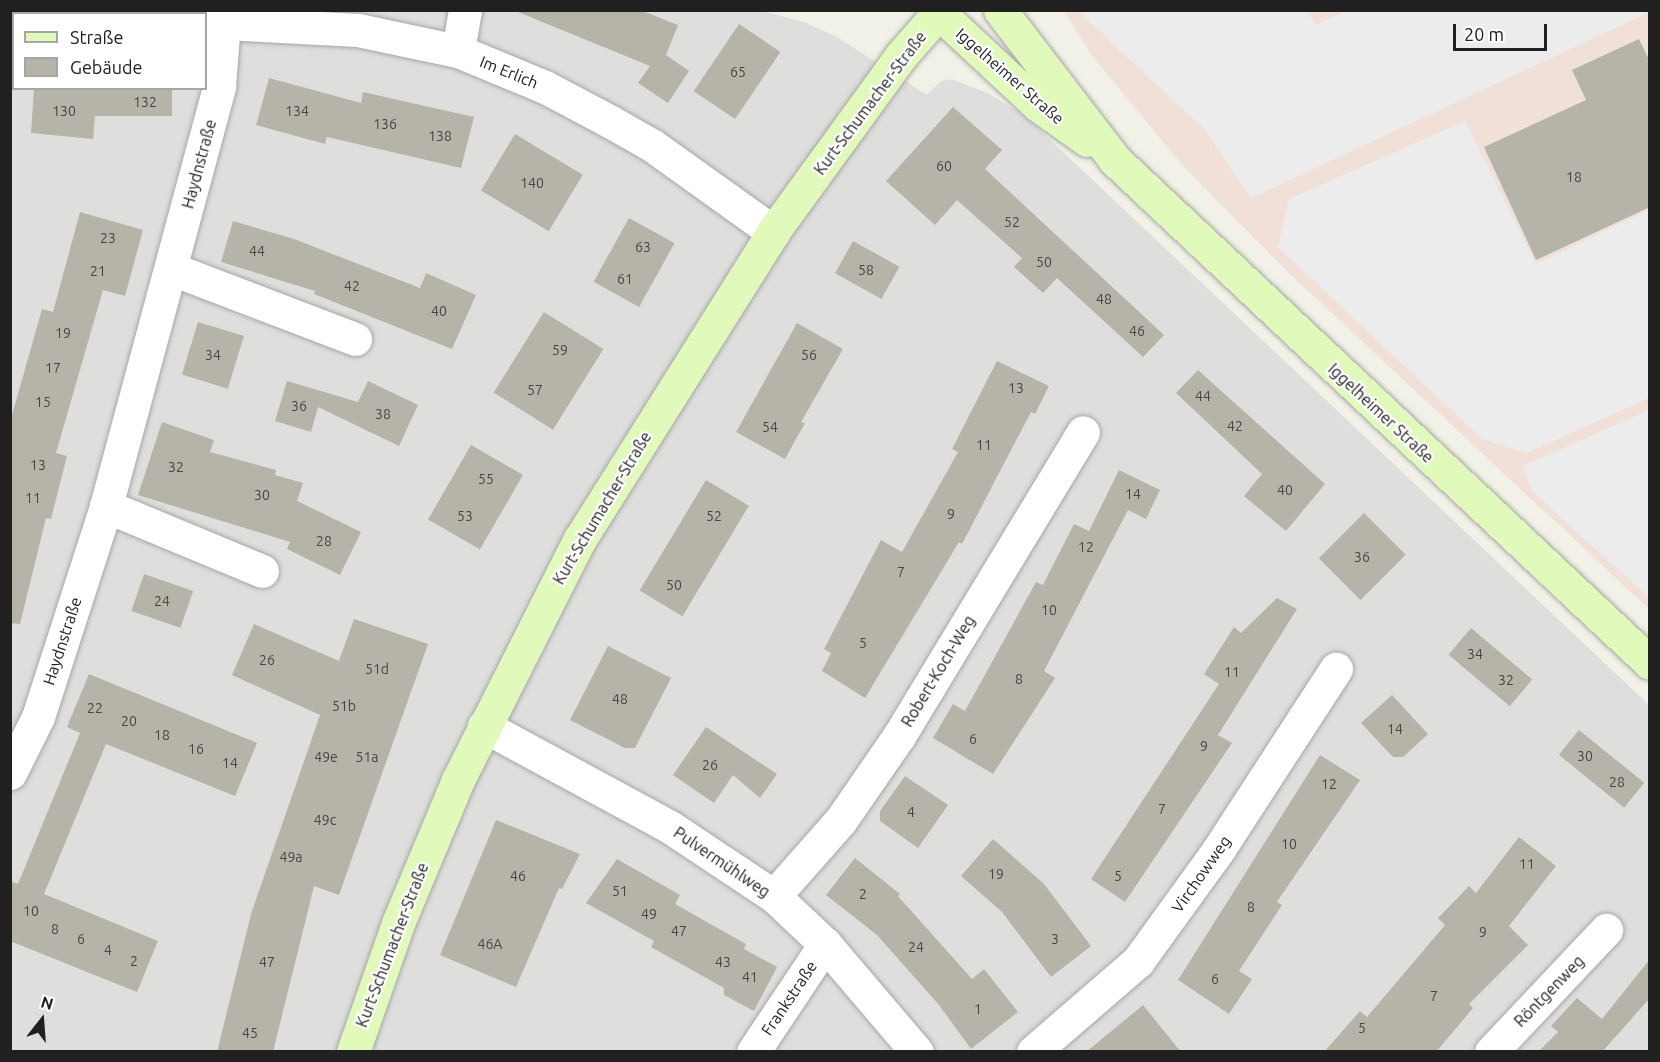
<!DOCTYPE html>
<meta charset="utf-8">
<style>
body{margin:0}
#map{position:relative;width:1660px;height:1062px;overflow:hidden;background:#f1f1e7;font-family:Ubuntu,sans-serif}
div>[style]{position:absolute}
.residential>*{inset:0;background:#dededd}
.commercial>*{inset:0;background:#f1e0d7}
.parking>*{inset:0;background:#ececec}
.building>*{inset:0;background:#b6b4a9;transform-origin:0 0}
.roads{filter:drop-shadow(0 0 2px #a7a7a7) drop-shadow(0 0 2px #a7a7a7)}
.street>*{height:33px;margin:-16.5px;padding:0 16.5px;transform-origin:16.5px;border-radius:16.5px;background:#fff}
.secondary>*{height:33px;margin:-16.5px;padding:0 16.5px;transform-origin:16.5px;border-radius:16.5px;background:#e2f9bc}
span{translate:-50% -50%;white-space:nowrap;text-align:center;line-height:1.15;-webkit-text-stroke:4.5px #fff;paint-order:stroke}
.number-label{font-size:14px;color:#464542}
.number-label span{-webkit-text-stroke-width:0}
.street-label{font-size:16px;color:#202020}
.frame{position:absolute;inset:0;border:12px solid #202020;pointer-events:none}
.legend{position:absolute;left:12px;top:12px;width:195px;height:78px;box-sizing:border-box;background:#fff;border:2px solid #a6a6a6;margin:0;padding:8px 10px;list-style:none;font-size:18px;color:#202020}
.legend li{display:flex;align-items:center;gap:12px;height:30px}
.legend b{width:30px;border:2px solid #a6a6a6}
.north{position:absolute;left:12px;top:990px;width:60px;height:60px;-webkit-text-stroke:4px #fff;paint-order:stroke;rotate:17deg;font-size:16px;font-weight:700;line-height:24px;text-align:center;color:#202020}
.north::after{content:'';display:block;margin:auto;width:21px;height:27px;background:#202020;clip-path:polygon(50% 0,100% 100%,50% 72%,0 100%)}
.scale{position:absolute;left:1453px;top:24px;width:94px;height:27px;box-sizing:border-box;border:3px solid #202020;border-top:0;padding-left:8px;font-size:18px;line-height:21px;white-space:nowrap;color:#202020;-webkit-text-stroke:4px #fff;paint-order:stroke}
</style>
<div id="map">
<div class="residential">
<div style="clip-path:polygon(evenodd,10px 11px,762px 11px,804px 22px,837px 37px,927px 95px,941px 81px,952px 79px,988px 93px,1026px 117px,1649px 705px,1649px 1051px,11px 1051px,10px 11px,14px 14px,206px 14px,206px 88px,14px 88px,14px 14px)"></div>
</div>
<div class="commercial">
<div style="clip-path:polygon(1064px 11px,1649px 11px,1649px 609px,1292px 276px,1183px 166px,1093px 57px)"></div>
</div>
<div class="parking">
<div style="clip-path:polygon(1346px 11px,1649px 10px,1650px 12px,1251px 198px,1205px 130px,1078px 11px,1308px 11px,1315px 25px)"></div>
<div style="clip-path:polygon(1465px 121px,1536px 264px,1649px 210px,1649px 398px,1527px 453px,1482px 439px,1278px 247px,1289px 199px)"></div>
<div style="clip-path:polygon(1649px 410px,1649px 598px,1531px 490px,1523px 466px)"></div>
</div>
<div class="building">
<div style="clip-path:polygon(513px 10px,640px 10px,678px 25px,666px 55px,689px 71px,668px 103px,638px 83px,650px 66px)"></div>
<div style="left:739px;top:24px;width:50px;height:81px;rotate:34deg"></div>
<div style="clip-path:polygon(1639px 39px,1650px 62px,1650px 207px,1536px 260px,1484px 147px,1586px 100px,1572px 70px)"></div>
<div style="clip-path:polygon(269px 78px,361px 103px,363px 92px,474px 117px,461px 168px,327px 137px,325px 144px,256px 125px)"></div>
<div style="clip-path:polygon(34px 88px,172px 88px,172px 116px,95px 116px,93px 139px,31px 133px)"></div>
<div style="clip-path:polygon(953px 107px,1002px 150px,985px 169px,1164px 335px,1143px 357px,1057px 278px,1043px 293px,1014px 267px,1022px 258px,957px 200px,935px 225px,886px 181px)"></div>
<div style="left:515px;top:134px;width:79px;height:66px;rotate:31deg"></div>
<div style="clip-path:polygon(80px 212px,143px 230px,125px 296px,103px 290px,56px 453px,67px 456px,51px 519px,46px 518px,20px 624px,10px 623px,10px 422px,42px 309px,53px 312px)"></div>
<div style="left:629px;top:218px;width:52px;height:73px;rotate:29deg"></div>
<div style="clip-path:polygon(233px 221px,294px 239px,420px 288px,426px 273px,476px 295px,452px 349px,314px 294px,315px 291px,221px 262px)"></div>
<div style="left:853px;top:241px;width:53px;height:37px;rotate:29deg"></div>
<div style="left:544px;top:312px;width:70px;height:95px;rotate:32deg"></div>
<div style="left:198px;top:322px;width:48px;height:55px;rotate:17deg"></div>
<div style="clip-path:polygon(797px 323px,843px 349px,801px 422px,805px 423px,785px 459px,736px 432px)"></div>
<div style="clip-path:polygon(997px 361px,1049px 386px,1035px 414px,1031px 412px,962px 544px,959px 542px,865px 698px,822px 671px,831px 653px,824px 649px,881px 540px,902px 552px,958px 452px,952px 449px)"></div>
<div style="clip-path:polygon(1198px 370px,1325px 484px,1286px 531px,1244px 496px,1262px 474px,1176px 393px)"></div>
<div style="clip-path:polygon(287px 381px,358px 402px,368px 381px,418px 405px,399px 446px,318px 407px,311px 432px,275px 421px)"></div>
<div style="clip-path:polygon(162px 422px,214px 440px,210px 452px,276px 470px,275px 475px,303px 483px,297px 501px,361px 532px,340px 575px,287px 549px,290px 542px,138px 495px)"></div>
<div style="left:471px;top:445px;width:60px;height:86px;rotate:30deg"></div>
<div style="clip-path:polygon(1119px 470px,1160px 490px,1146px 519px,1128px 510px,1044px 671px,1055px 678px,993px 774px,933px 738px,953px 704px,965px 711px,1036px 582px,1043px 585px,1074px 524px,1089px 531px)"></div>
<div style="left:706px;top:480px;width:50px;height:129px;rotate:31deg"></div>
<div style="left:1364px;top:513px;width:59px;height:64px;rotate:45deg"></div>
<div style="left:144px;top:574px;width:52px;height:39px;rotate:19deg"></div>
<div style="clip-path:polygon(1277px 598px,1297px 609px,1218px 735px,1232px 743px,1125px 902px,1091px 879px,1219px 684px,1204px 674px,1234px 627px,1241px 633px)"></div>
<div style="clip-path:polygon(354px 619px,428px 644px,339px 895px,314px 886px,273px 1052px,217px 1052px,251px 914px,320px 715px,232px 675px,254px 624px,339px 661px)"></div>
<div style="left:1471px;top:628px;width:80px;height:35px;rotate:40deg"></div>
<div style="clip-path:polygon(608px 646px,671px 678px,635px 748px,625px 748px,570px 720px)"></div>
<div style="clip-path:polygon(89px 674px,257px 743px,235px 796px,106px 744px,44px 894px,158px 941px,137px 992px,10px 941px,10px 881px,18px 884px,80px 733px,67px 727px)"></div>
<div style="clip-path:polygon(1392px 695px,1428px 734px,1403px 757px,1393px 757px,1361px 723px)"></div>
<div style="clip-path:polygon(706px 727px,777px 774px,760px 798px,733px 775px,714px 803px,673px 775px)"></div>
<div style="left:1579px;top:730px;width:84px;height:32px;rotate:39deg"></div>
<div style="clip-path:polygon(1320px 755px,1360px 780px,1277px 902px,1282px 905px,1239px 971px,1252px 979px,1229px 1014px,1178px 980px)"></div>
<div style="clip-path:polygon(905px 776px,948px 805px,918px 848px,880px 821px,880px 811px)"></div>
<div style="clip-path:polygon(496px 820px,580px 854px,562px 889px,559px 888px,516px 987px,440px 955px)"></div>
<div style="clip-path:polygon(1519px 837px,1556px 866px,1509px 926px,1528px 945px,1469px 1004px,1473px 1008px,1436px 1052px,1324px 1052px,1360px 1011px,1367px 1017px,1445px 925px,1438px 918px,1469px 886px,1476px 893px)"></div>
<div style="clip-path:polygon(993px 839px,1044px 884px,1091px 946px,1051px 977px,1002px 912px,961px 876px)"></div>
<div style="clip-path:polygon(855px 858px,900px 894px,898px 896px,972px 979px,984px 969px,1018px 1012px,971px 1049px,939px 1005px,877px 935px,826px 895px)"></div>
<div style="clip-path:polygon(617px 859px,680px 895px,675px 904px,746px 944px,744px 949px,777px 967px,754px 1011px,724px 995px,724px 988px,651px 947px,654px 941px,586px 903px)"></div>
<div style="clip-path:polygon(1650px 959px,1650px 998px,1602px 1052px,1538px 1052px,1558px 1032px,1551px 1026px,1577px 998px,1602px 1019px)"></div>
<div style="clip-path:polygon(1143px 1005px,1181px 1052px,1086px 1052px)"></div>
</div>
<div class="roads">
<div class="street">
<div style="left:206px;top:22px;width:152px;rotate:3deg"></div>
<div style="left:358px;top:30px;width:102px;rotate:11.9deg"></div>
<div style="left:458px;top:51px;width:94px;rotate:22.5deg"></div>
<div style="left:545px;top:87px;width:75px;rotate:27.9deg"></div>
<div style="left:611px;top:122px;width:48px;rotate:29.7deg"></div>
<div style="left:653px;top:146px;width:148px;rotate:35.6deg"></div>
<div style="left:10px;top:25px;width:4px"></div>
<div style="left:458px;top:51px;width:42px;rotate:-80.3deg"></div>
<div style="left:172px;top:269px;width:196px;rotate:20.9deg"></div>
<div style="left:106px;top:506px;width:169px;rotate:22.6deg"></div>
<div style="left:484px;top:726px;width:212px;rotate:28.5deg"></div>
<div style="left:670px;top:827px;width:125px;rotate:33.6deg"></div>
<div style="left:774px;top:896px;width:70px;rotate:43.3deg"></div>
<div style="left:825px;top:944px;width:142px;rotate:49.6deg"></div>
<div style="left:10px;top:773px;width:63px;rotate:-63.4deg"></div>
<div style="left:38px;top:717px;width:222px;rotate:-72.1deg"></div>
<div style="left:106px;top:506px;width:435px;rotate:-74.9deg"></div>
<div style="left:219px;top:86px;width:64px;rotate:-85.5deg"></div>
<div style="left:774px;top:896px;width:101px;rotate:-48.6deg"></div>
<div style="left:841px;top:820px;width:102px;rotate:-55.4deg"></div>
<div style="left:899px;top:736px;width:355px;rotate:-58.8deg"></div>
<div style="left:753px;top:1052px;width:130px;rotate:-56.3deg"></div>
<div style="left:1033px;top:1052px;width:139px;rotate:-40.9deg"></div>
<div style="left:1138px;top:961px;width:138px;rotate:-54.1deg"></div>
<div style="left:1219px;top:849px;width:215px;rotate:-57deg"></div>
<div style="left:1491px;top:1052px;width:168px;rotate:-46.7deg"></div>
</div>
<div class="secondary">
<div style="left:936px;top:10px;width:139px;rotate:43deg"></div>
<div style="left:1038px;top:105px;width:60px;rotate:35.5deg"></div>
<div style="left:1000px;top:10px;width:189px;rotate:52.5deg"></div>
<div style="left:1115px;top:160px;width:734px;rotate:43.23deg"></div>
<div style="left:353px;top:1052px;width:139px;rotate:-70.7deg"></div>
<div style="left:399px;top:921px;width:153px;rotate:-67.3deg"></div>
<div style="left:458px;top:780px;width:270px;rotate:-63.2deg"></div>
<div style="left:580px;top:539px;width:363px;rotate:-57.8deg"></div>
<div style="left:773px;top:232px;width:216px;rotate:-54deg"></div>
<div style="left:900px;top:57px;width:62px;rotate:-48.9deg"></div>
</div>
</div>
<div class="number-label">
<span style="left:738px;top:72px">65</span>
<span style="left:145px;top:102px">132</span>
<span style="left:64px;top:111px">130</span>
<span style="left:297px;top:111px">134</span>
<span style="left:385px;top:124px">136</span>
<span style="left:440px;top:136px">138</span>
<span style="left:944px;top:166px">60</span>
<span style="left:1574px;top:177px">18</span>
<span style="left:532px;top:183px">140</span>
<span style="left:1012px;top:222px">52</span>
<span style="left:108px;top:238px">23</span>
<span style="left:643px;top:247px">63</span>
<span style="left:257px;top:251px">44</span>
<span style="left:1044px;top:262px">50</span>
<span style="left:866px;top:270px">58</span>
<span style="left:98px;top:271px">21</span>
<span style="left:625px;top:279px">61</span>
<span style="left:352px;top:286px">42</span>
<span style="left:1104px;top:299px">48</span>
<span style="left:439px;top:311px">40</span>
<span style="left:1137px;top:331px">46</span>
<span style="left:63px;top:333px">19</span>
<span style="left:560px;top:350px">59</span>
<span style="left:213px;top:355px">34</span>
<span style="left:809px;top:355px">56</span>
<span style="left:53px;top:368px">17</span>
<span style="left:1016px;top:388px">13</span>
<span style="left:535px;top:390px">57</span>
<span style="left:1203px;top:396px">44</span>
<span style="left:43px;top:402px">15</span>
<span style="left:299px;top:406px">36</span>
<span style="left:383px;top:414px">38</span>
<span style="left:1235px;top:426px">42</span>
<span style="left:770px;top:427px">54</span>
<span style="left:984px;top:445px">11</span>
<span style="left:38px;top:465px">13</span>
<span style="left:176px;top:467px">32</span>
<span style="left:486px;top:479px">55</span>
<span style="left:1285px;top:490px">40</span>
<span style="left:1133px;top:494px">14</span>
<span style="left:262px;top:495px">30</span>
<span style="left:33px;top:498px">11</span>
<span style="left:951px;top:514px">9</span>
<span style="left:465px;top:516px">53</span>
<span style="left:714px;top:516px">52</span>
<span style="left:324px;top:541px">28</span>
<span style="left:1086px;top:547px">12</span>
<span style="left:1362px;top:557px">36</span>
<span style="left:901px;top:572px">7</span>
<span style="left:674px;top:585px">50</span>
<span style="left:162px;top:601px">24</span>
<span style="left:1049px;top:610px">10</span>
<span style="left:863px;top:643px">5</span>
<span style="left:1475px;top:654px">34</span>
<span style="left:267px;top:660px">26</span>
<span style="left:377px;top:669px">51d</span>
<span style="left:1232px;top:672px">11</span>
<span style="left:1019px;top:679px">8</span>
<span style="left:1506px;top:680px">32</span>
<span style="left:620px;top:699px">48</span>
<span style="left:344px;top:706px">51b</span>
<span style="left:95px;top:708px">22</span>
<span style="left:129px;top:721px">20</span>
<span style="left:1395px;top:729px">14</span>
<span style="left:162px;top:735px">18</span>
<span style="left:973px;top:739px">6</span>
<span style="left:1204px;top:746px">9</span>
<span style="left:196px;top:749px">16</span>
<span style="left:1585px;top:756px">30</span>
<span style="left:326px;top:757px">49e</span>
<span style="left:367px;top:757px">51a</span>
<span style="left:230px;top:763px">14</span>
<span style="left:710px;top:765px">26</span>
<span style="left:1617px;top:782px">28</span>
<span style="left:1329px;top:784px">12</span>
<span style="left:1162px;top:809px">7</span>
<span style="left:911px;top:812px">4</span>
<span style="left:325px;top:820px">49c</span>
<span style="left:1289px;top:844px">10</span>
<span style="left:291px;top:857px">49a</span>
<span style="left:1527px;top:864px">11</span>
<span style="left:996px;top:874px">19</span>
<span style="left:518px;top:876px">46</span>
<span style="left:1118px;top:876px">5</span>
<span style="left:620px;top:891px">51</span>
<span style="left:863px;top:894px">2</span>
<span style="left:1251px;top:907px">8</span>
<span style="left:31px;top:911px">10</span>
<span style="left:649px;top:914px">49</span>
<span style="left:55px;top:929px">8</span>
<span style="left:679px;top:931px">47</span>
<span style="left:1483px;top:932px">9</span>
<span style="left:81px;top:939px">6</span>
<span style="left:1055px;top:939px">3</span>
<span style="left:490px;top:944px">46A</span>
<span style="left:916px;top:947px">24</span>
<span style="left:108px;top:950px">4</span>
<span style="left:134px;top:961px">2</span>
<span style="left:267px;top:962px">47</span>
<span style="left:723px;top:962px">43</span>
<span style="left:750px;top:977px">41</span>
<span style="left:1215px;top:979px">6</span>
<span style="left:1434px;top:996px">7</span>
<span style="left:978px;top:1009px">1</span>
<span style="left:1362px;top:1028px">5</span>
<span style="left:250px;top:1033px">45</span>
</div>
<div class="street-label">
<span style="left:509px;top:72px;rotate:22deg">Im Erlich</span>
<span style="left:1010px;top:76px;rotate:41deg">Iggelheimer Straße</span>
<span style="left:870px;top:103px;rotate:-53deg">Kurt-Schumacher-Straße</span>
<span style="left:199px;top:164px;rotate:-75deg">Haydnstraße</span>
<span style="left:1381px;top:413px;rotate:43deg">Iggelheimer Straße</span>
<span style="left:602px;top:508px;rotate:-59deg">Kurt-Schumacher-Straße</span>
<span style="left:62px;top:641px;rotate:-72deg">Haydnstraße</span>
<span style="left:938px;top:671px;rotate:-59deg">Robert-Koch-Weg</span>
<span style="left:722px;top:862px;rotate:34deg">Pulvermühlweg</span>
<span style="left:1201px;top:874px;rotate:-55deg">Virchowweg</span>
<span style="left:392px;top:945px;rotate:-69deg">Kurt-Schumacher-Straße</span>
<span style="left:1549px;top:991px;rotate:-46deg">Röntgenweg</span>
<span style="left:789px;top:998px;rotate:-56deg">Frankstraße</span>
</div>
<div class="frame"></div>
<ul class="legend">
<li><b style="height:8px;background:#e2f9bc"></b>Straße</li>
<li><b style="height:16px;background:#b6b4a9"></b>Gebäude</li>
</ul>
<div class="north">N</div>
<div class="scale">20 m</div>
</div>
